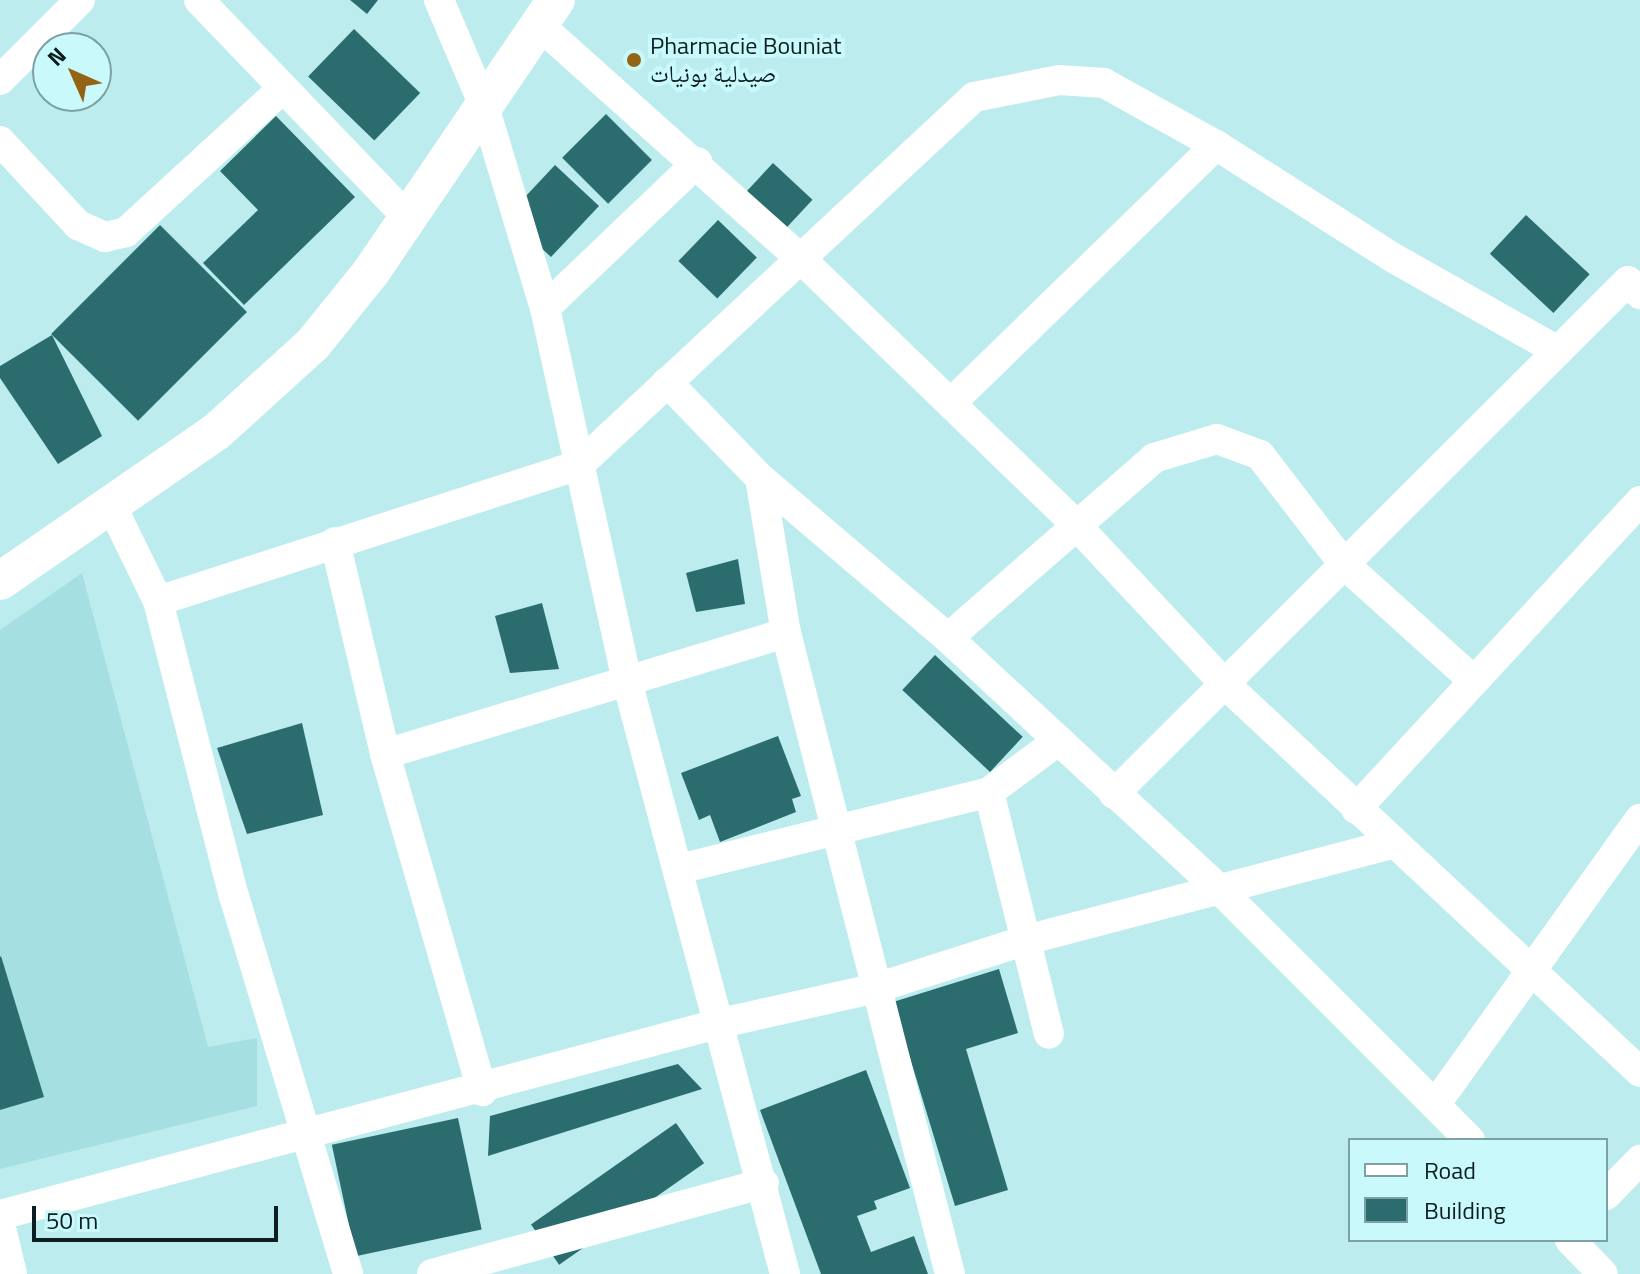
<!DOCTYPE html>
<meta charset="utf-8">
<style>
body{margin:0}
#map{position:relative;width:1640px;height:1274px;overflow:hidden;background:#bcecee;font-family:"Titillium Web","Noto Naskh Arabic",sans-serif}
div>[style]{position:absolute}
.built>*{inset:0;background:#a6dfe1}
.building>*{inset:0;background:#2b6d6f;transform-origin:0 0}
.minor>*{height:30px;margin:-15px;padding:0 15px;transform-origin:15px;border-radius:15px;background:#fff}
.tertiary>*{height:38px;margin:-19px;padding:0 19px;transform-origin:19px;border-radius:19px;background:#fff}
.dots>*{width:22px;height:22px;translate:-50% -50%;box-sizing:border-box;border:4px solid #c9f9fb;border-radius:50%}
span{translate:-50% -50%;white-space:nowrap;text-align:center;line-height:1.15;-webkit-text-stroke:8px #c9f9fb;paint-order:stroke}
.poi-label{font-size:24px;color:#0c1e1f}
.left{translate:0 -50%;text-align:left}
.legend{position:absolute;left:1348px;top:1138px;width:260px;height:104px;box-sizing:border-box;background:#c9f9fb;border:2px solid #7da1a3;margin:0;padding:10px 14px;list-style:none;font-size:24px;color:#0c1e1f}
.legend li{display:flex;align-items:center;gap:16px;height:40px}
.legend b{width:40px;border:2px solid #7da1a3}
.north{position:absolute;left:32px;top:32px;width:80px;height:80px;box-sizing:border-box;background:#c9f9fb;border:2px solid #7da1a3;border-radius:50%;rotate:315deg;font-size:22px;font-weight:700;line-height:32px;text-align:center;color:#0c1e1f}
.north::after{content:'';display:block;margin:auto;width:28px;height:36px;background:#946414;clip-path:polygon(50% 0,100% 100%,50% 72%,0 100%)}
.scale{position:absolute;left:32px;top:1206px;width:246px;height:36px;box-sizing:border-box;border:4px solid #0c1e1f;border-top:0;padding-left:10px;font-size:24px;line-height:28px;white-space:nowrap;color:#0c1e1f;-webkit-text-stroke:6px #c9f9fb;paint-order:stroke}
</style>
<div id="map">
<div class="built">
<div style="clip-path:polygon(82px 573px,208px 1047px,257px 1038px,257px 1106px,0 1169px,0 630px)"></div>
</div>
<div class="building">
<div style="clip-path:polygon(350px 0,378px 0,367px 14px)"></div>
<div style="left:354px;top:29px;width:92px;height:66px;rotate:44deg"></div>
<div style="left:606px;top:114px;width:65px;height:62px;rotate:45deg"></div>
<div style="clip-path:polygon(276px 116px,355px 197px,244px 305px,203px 263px,258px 210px,220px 171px)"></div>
<div style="left:773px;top:163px;width:54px;height:43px;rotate:43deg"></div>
<div style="clip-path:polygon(555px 165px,599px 206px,551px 257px,538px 245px,525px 197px)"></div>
<div style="left:1526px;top:215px;width:87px;height:53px;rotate:43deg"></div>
<div style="left:718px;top:220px;width:54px;height:57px;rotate:44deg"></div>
<div style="left:160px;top:225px;width:123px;height:154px;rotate:45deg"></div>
<div style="clip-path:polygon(52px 335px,102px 436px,58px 464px,0 378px,0 366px)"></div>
<div style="clip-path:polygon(738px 559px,745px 604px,696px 612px,686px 573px)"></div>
<div style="clip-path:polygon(542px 603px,559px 669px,510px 673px,495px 616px)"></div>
<div style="left:935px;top:655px;width:120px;height:48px;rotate:43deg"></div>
<div style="clip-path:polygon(302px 723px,323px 815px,247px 834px,217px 748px)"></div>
<div style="clip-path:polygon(778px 736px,801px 796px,792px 799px,796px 812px,720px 842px,710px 815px,699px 820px,681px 773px)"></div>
<div style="clip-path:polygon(1px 956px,44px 1097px,0 1110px,0 957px)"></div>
<div style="clip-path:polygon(999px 969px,1018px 1033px,966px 1049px,1008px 1190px,955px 1206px,893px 1002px)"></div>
<div style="clip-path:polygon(678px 1064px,702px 1089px,488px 1156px,490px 1116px)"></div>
<div style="clip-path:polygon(866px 1070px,910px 1188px,874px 1201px,877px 1209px,857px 1216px,871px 1252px,914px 1236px,928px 1274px,821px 1274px,760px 1110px)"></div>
<div style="left:458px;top:1118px;width:114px;height:129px;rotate:78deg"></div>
<div style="left:676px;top:1123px;width:49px;height:177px;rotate:55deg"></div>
</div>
<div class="minor">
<div style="left:199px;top:0;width:302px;rotate:46.2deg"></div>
<div style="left:439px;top:0;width:112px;rotate:66.9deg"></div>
<div style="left:483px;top:103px;width:214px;rotate:73.2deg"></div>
<div style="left:545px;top:308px;width:378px;rotate:77.6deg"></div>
<div style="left:626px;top:677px;width:618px;rotate:75.09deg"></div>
<div style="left:538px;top:24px;width:353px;rotate:41.8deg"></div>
<div style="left:801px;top:259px;width:383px;rotate:44deg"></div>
<div style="left:1076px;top:525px;width:218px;rotate:46.9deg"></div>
<div style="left:1225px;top:684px;width:568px;rotate:43.07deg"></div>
<div style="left:0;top:80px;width:113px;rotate:-45deg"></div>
<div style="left:0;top:141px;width:115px;rotate:47.1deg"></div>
<div style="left:78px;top:225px;width:30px;rotate:24deg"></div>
<div style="left:105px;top:237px;width:22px;rotate:-13deg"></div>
<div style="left:126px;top:232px;width:212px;rotate:-42.5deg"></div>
<div style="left:545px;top:308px;width:211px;rotate:-43.7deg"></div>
<div style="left:667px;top:382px;width:134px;rotate:45.9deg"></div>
<div style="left:760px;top:478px;width:247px;rotate:40.4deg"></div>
<div style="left:948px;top:638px;width:369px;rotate:42.8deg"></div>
<div style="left:1219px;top:889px;width:355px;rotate:45deg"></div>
<div style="left:951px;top:403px;width:370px;rotate:-44.2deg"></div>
<div style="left:1216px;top:145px;width:206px;rotate:32.5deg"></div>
<div style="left:1390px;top:256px;width:193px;rotate:29.5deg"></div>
<div style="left:760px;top:478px;width:157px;rotate:80.5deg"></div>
<div style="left:786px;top:633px;width:662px;rotate:75.65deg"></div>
<div style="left:113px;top:509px;width:102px;rotate:63.9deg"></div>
<div style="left:158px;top:601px;width:305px;rotate:75.6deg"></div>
<div style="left:234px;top:896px;width:395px;rotate:73.2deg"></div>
<div style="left:335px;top:542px;width:218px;rotate:76.7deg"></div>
<div style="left:385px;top:754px;width:351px;rotate:73.9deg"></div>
<div style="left:158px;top:601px;width:442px;rotate:-17.9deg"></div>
<div style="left:579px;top:465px;width:540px;rotate:-42.97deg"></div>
<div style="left:974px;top:97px;width:87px;rotate:-11.3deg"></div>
<div style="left:1059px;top:80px;width:45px;rotate:3.8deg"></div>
<div style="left:1104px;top:83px;width:128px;rotate:29deg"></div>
<div style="left:948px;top:638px;width:274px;rotate:-41.1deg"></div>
<div style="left:1154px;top:458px;width:66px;rotate:-16.8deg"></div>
<div style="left:1217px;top:439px;width:46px;rotate:20.4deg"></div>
<div style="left:1260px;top:455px;width:138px;rotate:52.4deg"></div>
<div style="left:1344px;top:564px;width:173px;rotate:42deg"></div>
<div style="left:385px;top:754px;width:419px;rotate:-16.8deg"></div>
<div style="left:989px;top:792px;width:249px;rotate:76.1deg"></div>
<div style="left:1114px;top:794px;width:726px;rotate:-44.94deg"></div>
<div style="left:1628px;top:281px;width:18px;rotate:47deg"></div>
<div style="left:1356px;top:809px;width:419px;rotate:-47.3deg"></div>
<div style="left:679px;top:869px;width:319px;rotate:-13.9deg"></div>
<div style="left:989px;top:792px;width:87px;rotate:-36.6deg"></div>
<div style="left:1435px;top:1105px;width:352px;rotate:-54.4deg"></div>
<div style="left:1606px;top:1195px;width:49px;rotate:-45.8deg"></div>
<div style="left:0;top:1215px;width:746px;rotate:-14.91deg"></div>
<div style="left:721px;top:1023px;width:159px;rotate:-12.7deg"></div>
<div style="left:876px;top:988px;width:157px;rotate:-17.7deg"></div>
<div style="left:1026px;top:940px;width:378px;rotate:-14.7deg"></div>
<div style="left:0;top:1224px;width:51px;rotate:76.5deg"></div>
<div style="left:1570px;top:1240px;width:47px;rotate:45.9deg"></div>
<div style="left:432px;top:1274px;width:344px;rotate:-15.3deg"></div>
</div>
<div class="tertiary">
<div style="left:0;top:581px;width:262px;rotate:-34.6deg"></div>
<div style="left:216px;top:432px;width:131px;rotate:-42.2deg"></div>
<div style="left:313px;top:344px;width:92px;rotate:-51.1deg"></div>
<div style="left:371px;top:272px;width:329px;rotate:-55.8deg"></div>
</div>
<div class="dots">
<div style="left:634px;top:60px;background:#946414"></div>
</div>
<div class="poi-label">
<span class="left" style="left:650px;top:60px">Pharmacie Bouniat<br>صيدلية بونيات</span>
</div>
<ul class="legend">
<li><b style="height:10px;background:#fff"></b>Road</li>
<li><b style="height:22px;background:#2b6d6f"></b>Building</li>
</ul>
<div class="north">N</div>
<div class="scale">50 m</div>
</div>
